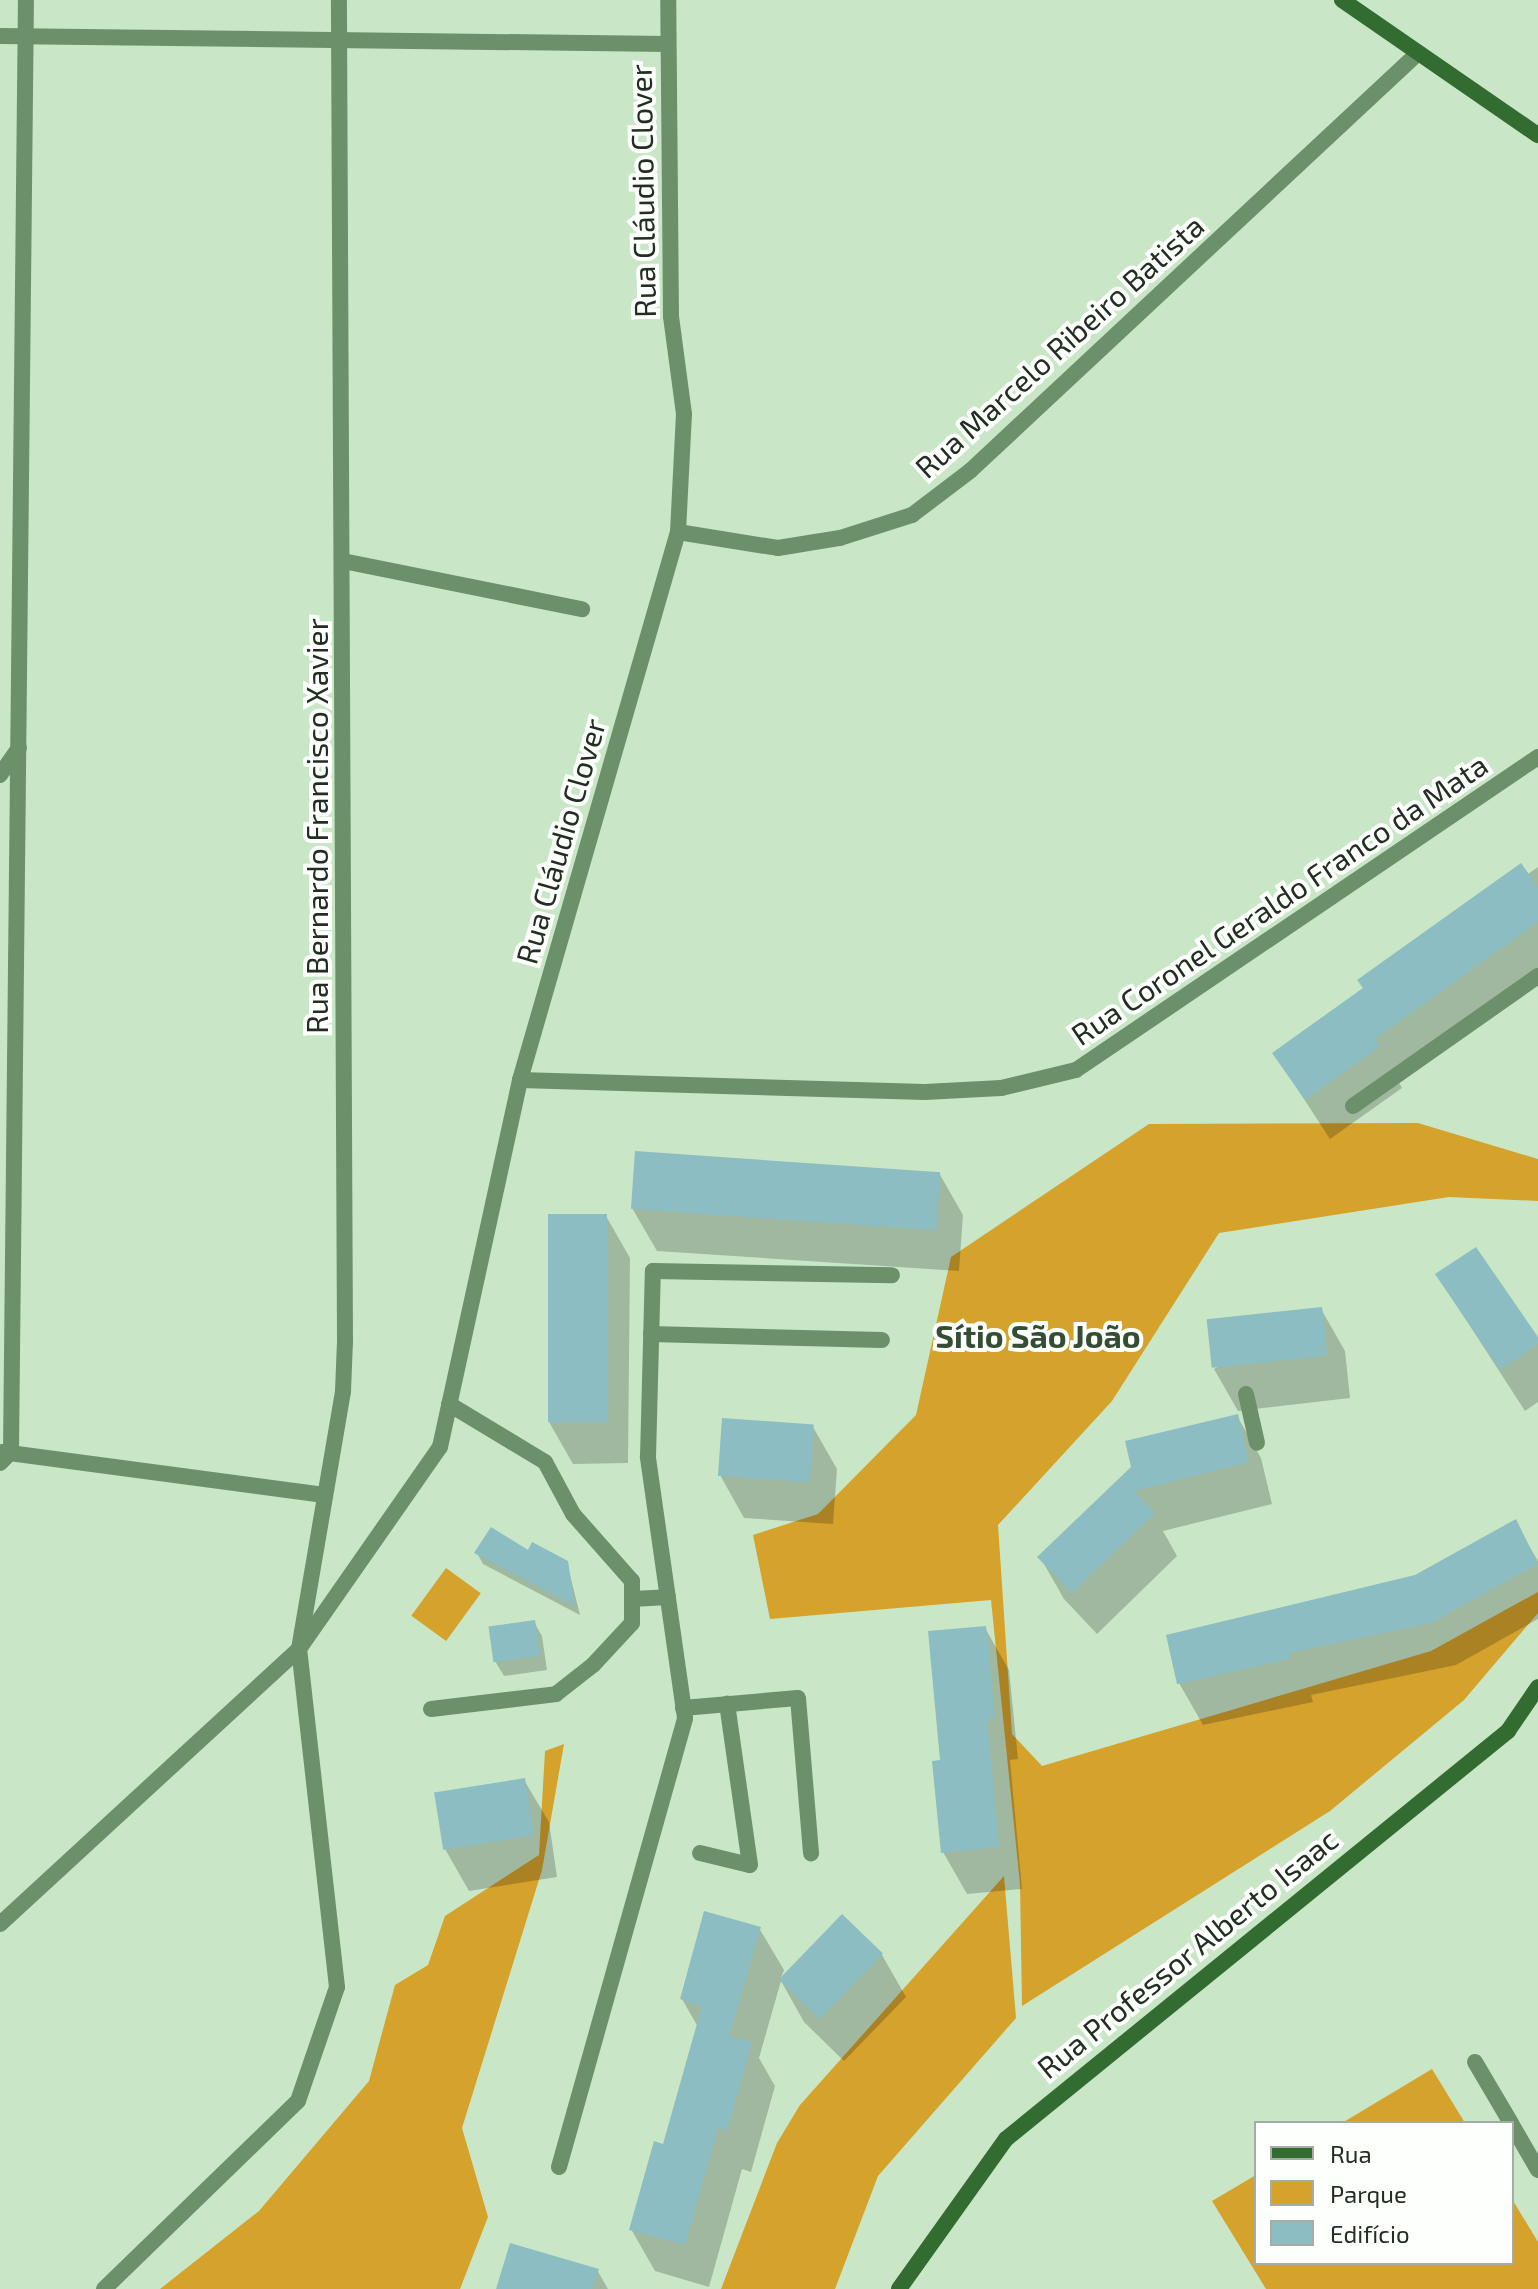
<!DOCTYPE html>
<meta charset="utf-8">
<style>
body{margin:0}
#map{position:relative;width:1538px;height:2289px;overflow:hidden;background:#c9e7c7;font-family:"Exo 2",sans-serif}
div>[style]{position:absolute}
.green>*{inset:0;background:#d5a22c;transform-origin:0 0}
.shadow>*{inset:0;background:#0003}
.building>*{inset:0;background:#8bbdc2;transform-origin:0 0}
.service>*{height:16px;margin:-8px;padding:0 8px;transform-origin:8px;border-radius:8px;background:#6c916a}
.minor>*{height:16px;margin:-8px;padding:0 8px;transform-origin:8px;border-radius:8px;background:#6c916a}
.secondary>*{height:16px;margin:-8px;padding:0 8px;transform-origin:8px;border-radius:8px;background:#336c31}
span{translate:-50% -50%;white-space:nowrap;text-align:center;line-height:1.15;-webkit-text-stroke:8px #fcfffc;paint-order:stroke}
.street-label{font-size:30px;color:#232e22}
.neighbourhood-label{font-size:32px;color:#344d33;font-weight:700}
.legend{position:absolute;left:1254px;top:2121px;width:260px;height:144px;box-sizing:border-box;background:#fcfffc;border:2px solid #a5aba5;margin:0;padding:10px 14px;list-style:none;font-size:24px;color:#232e22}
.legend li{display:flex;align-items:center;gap:16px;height:40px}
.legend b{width:40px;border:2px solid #a5aba5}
</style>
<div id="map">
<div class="green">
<div style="clip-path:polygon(1418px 1123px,1538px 1159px,1538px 1201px,1449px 1197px,1219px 1233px,1112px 1401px,998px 1525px,1012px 1734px,1042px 1766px,1431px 1651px,1538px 1592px,1538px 1613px,1464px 1700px,1330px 1811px,1022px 2006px,1020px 1884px,991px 1600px,770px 1619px,753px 1535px,818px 1514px,916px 1415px,951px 1257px,1149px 1124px)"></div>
<div style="left:446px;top:1568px;width:43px;height:59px;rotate:36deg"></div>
<div style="clip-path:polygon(564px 1744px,542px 1870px,462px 2128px,488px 2217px,460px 2289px,160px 2289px,259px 2211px,369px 2081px,395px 1985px,428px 1965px,445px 1916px,539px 1855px,545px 1751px)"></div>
<div style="clip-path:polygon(1004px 1876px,1016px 2018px,878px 2176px,835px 2289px,721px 2289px,777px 2143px,800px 2105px)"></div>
<div style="clip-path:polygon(1432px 2069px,1465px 2123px,1342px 2123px)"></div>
<div style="clip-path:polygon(1256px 2175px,1256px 2263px,1512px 2263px,1512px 2199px,1538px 2242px,1538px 2289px,1266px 2289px,1212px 2201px)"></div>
</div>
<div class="shadow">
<div style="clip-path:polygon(1538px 867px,1538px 979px,1397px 1079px,1402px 1088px,1330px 1139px,1274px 1053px)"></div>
<div style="clip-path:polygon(939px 1173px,963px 1215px,959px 1271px,657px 1251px,632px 1208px)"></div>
<div style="clip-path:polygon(606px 1216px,630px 1258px,628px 1463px,573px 1464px,549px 1422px)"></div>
<div style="clip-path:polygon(1437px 1275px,1538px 1341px,1538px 1402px,1525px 1411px)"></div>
<div style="clip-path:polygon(1321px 1309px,1345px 1351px,1350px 1398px,1238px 1411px,1214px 1369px)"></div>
<div style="clip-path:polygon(1237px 1416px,1261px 1458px,1272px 1504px,1163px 1531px,1177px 1556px,1097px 1634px,1064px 1599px,1040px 1557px)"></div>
<div style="clip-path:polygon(813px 1427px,837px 1469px,833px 1524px,744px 1518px,720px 1475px)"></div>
<div style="clip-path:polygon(1515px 1522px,1538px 1561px,1538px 1619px,1456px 1665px,1311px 1695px,1313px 1702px,1203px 1725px,1179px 1683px,1415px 1577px)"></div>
<div style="clip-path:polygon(477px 1553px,529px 1553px,567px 1563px,580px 1615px,483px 1564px)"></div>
<div style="clip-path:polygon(534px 1622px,542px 1636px,547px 1670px,504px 1676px,495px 1661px)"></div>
<div style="clip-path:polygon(985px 1628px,1009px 1670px,1018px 1759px,1010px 1760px,1022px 1889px,967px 1894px,943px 1852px,942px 1762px)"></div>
<div style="clip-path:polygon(524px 1780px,549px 1822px,557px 1877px,469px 1891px,445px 1849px)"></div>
<div style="clip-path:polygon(842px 1917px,882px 1955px,906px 1997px,844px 2061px,804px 2022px,781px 1981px,759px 2058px,775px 2086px,751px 2172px,742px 2169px,709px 2287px,655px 2271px,631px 2229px,665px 2146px,698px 2027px,682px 1999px,759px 1928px,784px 1970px,781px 1978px)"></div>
<div style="clip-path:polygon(597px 2270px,608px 2289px,498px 2289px)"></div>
</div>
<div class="building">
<div style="clip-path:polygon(1521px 863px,1538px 887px,1538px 922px,1375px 1039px,1380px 1046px,1305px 1100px,1272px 1053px,1363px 988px,1357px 980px)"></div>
<div style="left:635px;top:1151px;width:306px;height:58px;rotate:4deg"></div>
<div style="left:548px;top:1214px;width:59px;height:208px"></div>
<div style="clip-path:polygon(1476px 1247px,1538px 1337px,1538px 1344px,1500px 1370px,1435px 1274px)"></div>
<div style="left:1322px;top:1307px;width:49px;height:116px;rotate:84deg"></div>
<div style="clip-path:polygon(1238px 1414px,1249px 1462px,1134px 1491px,1155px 1513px,1072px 1593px,1037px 1557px,1131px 1467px,1125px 1441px)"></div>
<div style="left:722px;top:1418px;width:92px;height:58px;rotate:4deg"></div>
<div style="clip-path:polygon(1516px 1519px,1538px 1564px,1431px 1623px,1289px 1653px,1290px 1659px,1177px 1684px,1166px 1635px,1415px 1575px)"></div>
<div style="clip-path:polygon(491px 1527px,528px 1550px,532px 1542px,568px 1561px,575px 1606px,474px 1553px)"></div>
<div style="left:535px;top:1620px;width:36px;height:47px;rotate:82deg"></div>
<div style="clip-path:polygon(986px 1626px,995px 1718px,987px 1718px,999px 1847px,941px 1853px,932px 1761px,940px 1760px,928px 1631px)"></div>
<div style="left:525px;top:1778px;width:58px;height:92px;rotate:81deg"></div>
<div style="clip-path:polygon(704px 1911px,761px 1927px,729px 2036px,752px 2042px,727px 2131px,718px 2128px,685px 2245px,629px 2230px,654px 2141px,663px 2144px,702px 2006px,680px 1999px)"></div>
<div style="left:842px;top:1914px;width:57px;height:91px;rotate:44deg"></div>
<div style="clip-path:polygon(510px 2243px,599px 2269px,592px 2289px,496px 2289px)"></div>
</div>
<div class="service">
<div style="left:343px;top:561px;width:244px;rotate:11.4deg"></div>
<div style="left:1353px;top:1106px;width:226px;rotate:-35.1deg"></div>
<div style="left:651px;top:1334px;width:231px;rotate:1.5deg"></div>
<div style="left:1246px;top:1394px;width:50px;rotate:77.3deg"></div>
<div style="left:632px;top:1599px;width:36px;rotate:-3deg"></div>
<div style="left:683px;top:1708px;width:115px;rotate:-5deg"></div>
<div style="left:798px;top:1698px;width:156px;rotate:85.2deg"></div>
<div style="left:431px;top:1709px;width:126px;rotate:-6.8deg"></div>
<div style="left:556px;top:1694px;width:47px;rotate:-38.1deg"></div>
<div style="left:593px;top:1665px;width:57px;rotate:-47.1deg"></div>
<div style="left:632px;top:1623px;width:42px;rotate:-90deg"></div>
<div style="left:632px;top:1581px;width:89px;rotate:-131.4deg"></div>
<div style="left:573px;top:1514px;width:59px;rotate:-118.3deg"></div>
<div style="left:545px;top:1462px;width:112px;rotate:-148.9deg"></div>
<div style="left:700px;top:1853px;width:51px;rotate:13.5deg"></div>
<div style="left:750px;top:1865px;width:163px;rotate:-98.1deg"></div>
<div style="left:559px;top:2167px;width:466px;rotate:-74.3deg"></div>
<div style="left:685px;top:1718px;width:264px;rotate:-98.1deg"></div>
<div style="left:648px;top:1457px;width:186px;rotate:-88.5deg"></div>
<div style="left:653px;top:1271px;width:239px;rotate:1deg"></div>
</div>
<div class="minor">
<div style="left:0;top:36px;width:667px;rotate:0.69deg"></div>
<div style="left:678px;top:532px;width:101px;rotate:9.1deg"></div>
<div style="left:778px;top:548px;width:63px;rotate:-9.2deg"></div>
<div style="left:840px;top:538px;width:76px;rotate:-17.7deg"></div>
<div style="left:912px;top:515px;width:73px;rotate:-37.2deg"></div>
<div style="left:970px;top:471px;width:613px;rotate:-43.02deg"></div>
<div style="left:0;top:775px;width:33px;rotate:-55deg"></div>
<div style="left:520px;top:1080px;width:405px;rotate:1.7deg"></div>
<div style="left:925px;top:1092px;width:76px;rotate:-3deg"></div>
<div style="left:1001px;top:1088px;width:77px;rotate:-13.5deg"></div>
<div style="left:1076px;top:1070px;width:558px;rotate:-34.12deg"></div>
<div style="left:2px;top:1452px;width:325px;rotate:7.6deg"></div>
<div style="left:0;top:1463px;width:16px;rotate:-45deg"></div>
<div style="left:11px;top:1452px;width:1452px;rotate:-89.41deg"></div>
<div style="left:0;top:1924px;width:406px;rotate:-42.6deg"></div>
<div style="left:299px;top:1649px;width:246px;rotate:-55.1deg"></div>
<div style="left:440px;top:1447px;width:376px;rotate:-77.7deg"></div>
<div style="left:520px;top:1080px;width:570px;rotate:-73.92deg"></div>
<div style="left:678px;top:532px;width:118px;rotate:-87.1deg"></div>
<div style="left:684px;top:414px;width:99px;rotate:-97.6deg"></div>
<div style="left:671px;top:316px;width:316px;rotate:-90.5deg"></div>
<div style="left:1475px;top:2062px;width:71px;rotate:59.5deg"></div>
<div style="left:1512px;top:2125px;width:52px;rotate:60deg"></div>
<div style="left:104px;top:2289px;width:270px;rotate:-44.1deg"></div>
<div style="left:298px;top:2101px;width:120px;rotate:-71.1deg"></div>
<div style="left:337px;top:1987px;width:340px;rotate:-96.4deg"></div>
<div style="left:299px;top:1649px;width:262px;rotate:-80.3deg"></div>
<div style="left:343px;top:1391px;width:49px;rotate:-87.7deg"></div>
<div style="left:345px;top:1342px;width:1342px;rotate:-90.26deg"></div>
</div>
<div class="secondary">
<div style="left:1342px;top:0;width:238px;rotate:34.6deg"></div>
<div style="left:899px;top:2289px;width:184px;rotate:-54.5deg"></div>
<div style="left:1006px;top:2139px;width:647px;rotate:-39.1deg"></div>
<div style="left:1508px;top:1731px;width:53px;rotate:-55.7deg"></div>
</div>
<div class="street-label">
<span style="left:642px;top:191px;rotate:-91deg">Rua Cláudio Clover</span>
<span style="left:1059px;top:346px;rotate:-42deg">Rua Marcelo Ribeiro Batista</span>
<span style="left:316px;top:826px;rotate:-90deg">Rua Bernardo Francisco Xavier</span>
<span style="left:560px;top:841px;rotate:-74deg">Rua Cláudio Clover</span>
<span style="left:1279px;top:899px;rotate:-34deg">Rua Coronel Geraldo Franco da Mata</span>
<span style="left:1187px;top:1953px;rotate:-39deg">Rua Professor Alberto Isaac</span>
</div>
<div class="neighbourhood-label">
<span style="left:1038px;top:1335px">Sítio São João</span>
</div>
<ul class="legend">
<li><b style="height:10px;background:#336c31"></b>Rua</li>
<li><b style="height:22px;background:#d5a22c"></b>Parque</li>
<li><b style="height:22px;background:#8bbdc2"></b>Edifício</li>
</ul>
</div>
